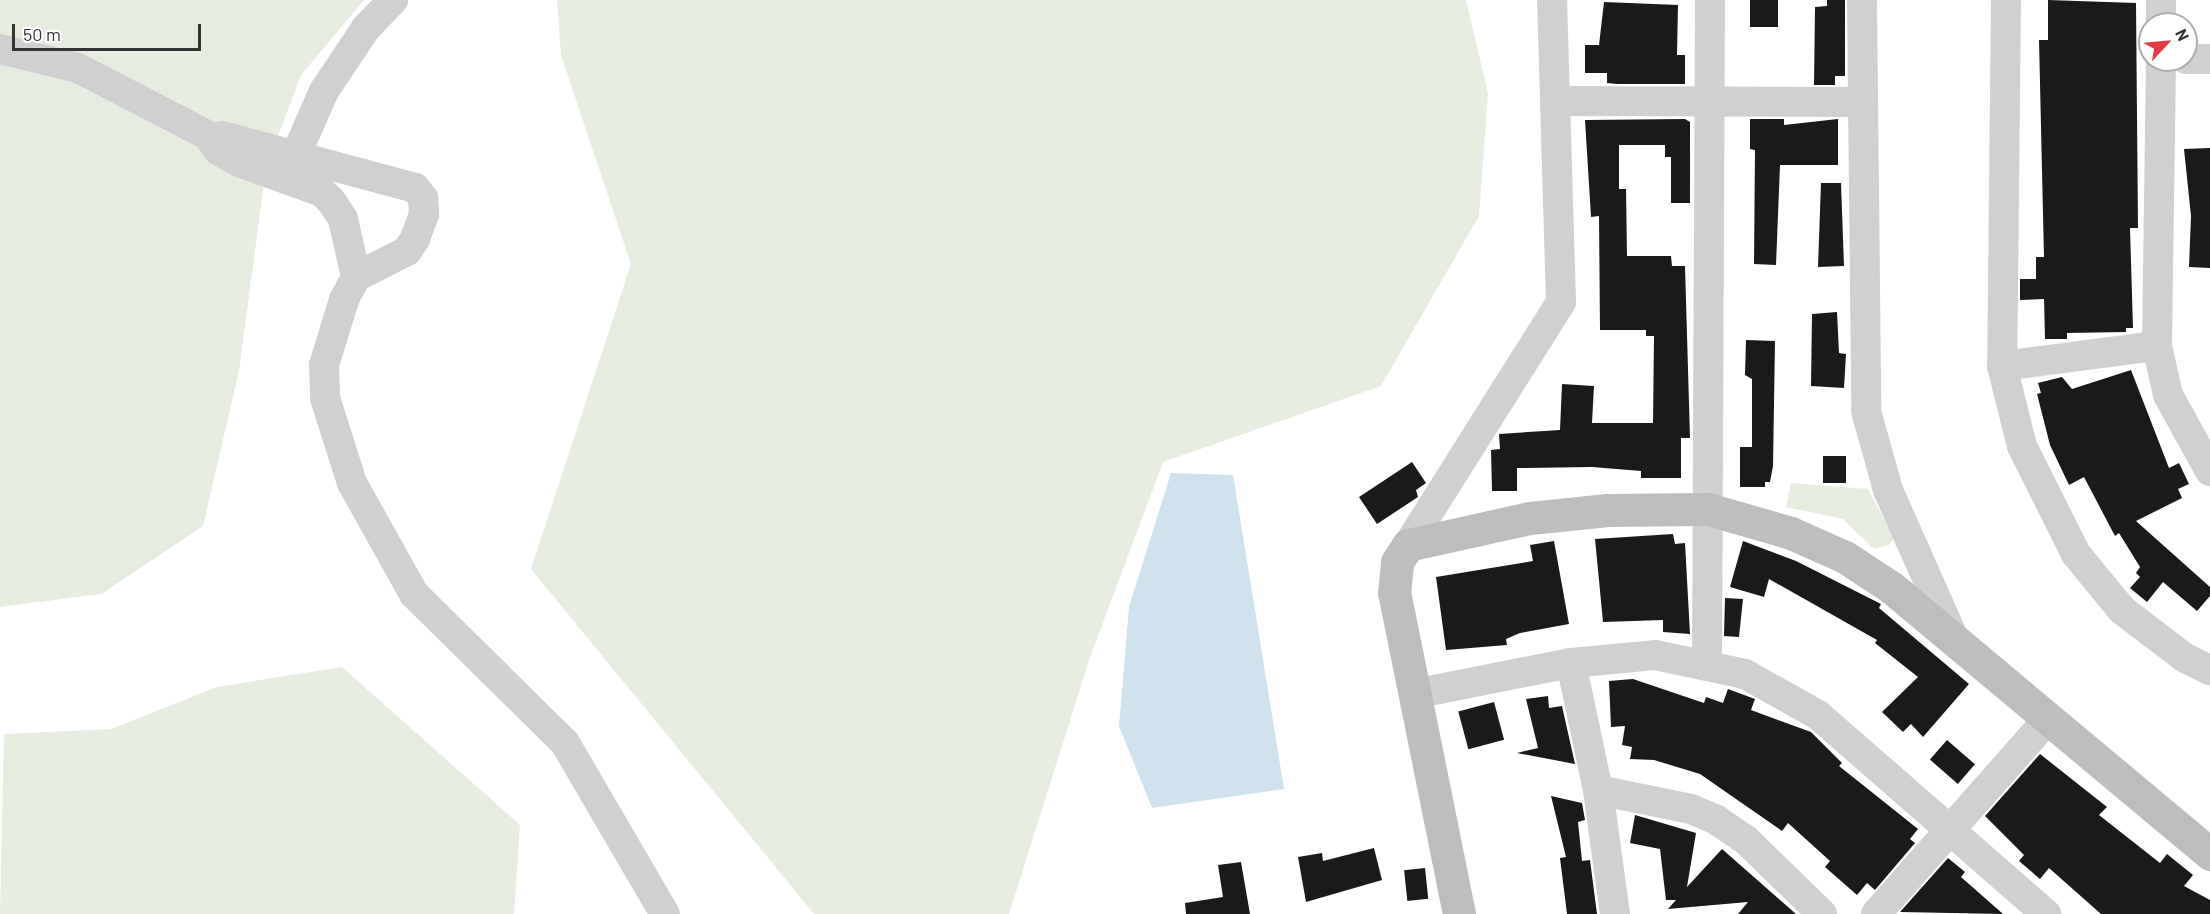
<!DOCTYPE html>
<style>
body{margin:0}
#map{position:relative;width:2210px;height:914px;overflow:hidden;background:#fff;font-family:Barlow,sans-serif}
div>[style]{position:absolute}
.green>*{inset:0;background:#e6ecdf}
.water>*{inset:0;background:#cfe2ee}
.building>*{inset:0;background:#1a1a1a;transform-origin:0 0}
.street>*{height:30px;margin:-15px;padding:0 15px;transform-origin:15px;border-radius:15px;background:#d0d0d0}
.secondary>*{height:33px;margin:-16.5px;padding:0 16.5px;transform-origin:16.5px;border-radius:16.5px;background:#bdbdbd}
span{translate:-50% -50%;white-space:nowrap;text-align:center;line-height:1.15;-webkit-text-stroke:6px #fff;paint-order:stroke}
.north{position:absolute;left:2138px;top:12px;width:60px;height:60px;box-sizing:border-box;background:#fff;border:2px solid #adadad;border-radius:50%;rotate:64deg;font-size:16px;font-weight:700;line-height:24px;text-align:center;color:#333}
.north::after{content:'';display:block;margin:auto;width:21px;height:27px;background:#e63946;clip-path:polygon(50% 0,100% 100%,50% 72%,0 100%)}
.scale{position:absolute;left:12px;top:24px;width:189px;height:27px;box-sizing:border-box;border:3px solid #333;border-top:0;padding-left:8px;font-size:18px;line-height:21px;white-space:nowrap;color:#333;-webkit-text-stroke:4px #fff;paint-order:stroke}
</style>
<div id="map">
<div class="green">
<div style="clip-path:polygon(0 0,364px 0,301px 75px,266px 168px,239px 371px,203px 526px,101px 594px,0 607px)"></div>
<div style="clip-path:polygon(557px 0,1466px 0,1488px 93px,1479px 216px,1381px 386px,1163px 462px,1090px 657px,1009px 914px,814px 914px,531px 569px,631px 264px,561px 55px)"></div>
<div style="clip-path:polygon(1791px 483px,1868px 489px,1894px 538px,1889px 545px,1874px 549px,1843px 519px,1786px 507px)"></div>
<div style="clip-path:polygon(342px 667px,520px 825px,514px 914px,0 914px,4px 734px,111px 729px,217px 687px)"></div>
</div>
<div class="water">
<div style="clip-path:polygon(1171px 473px,1233px 475px,1284px 789px,1152px 808px,1119px 726px,1129px 607px)"></div>
</div>
<div class="building">
<div style="left:1750px;top:0;width:28px;height:27px"></div>
<div style="clip-path:polygon(1827px 0,1845px 0,1845px 76px,1835px 76px,1835px 85px,1814px 85px,1815px 7px,1827px 6px)"></div>
<div style="clip-path:polygon(2048px 0,2136px 3px,2138px 228px,2130px 228px,2133px 328px,2126px 328px,2126px 332px,2067px 333px,2067px 339px,2045px 339px,2044px 299px,2020px 300px,2020px 279px,2036px 279px,2036px 257px,2044px 257px,2039px 40px,2048px 40px)"></div>
<div style="clip-path:polygon(1604px 2px,1678px 5px,1677px 55px,1685px 55px,1685px 84px,1617px 84px,1607px 83px,1607px 73px,1585px 73px,1585px 45px,1599px 45px)"></div>
<div style="clip-path:polygon(1685px 119px,1690px 122px,1690px 203px,1671px 203px,1671px 157px,1665px 157px,1665px 145px,1619px 145px,1619px 189px,1626px 189px,1627px 256px,1671px 256px,1672px 266px,1685px 266px,1690px 438px,1681px 438px,1681px 478px,1641px 478px,1641px 471px,1592px 467px,1517px 468px,1517px 491px,1492px 491px,1491px 450px,1500px 449px,1499px 434px,1560px 430px,1562px 384px,1594px 386px,1592px 423px,1653px 423px,1654px 336px,1646px 336px,1646px 330px,1600px 330px,1599px 216px,1591px 217px,1585px 120px)"></div>
<div style="clip-path:polygon(1750px 119px,1784px 119px,1784px 125px,1838px 119px,1838px 165px,1780px 165px,1776px 265px,1754px 264px,1755px 150px,1750px 149px)"></div>
<div style="clip-path:polygon(2210px 148px,2210px 268px,2189px 267px,2191px 216px,2184px 149px)"></div>
<div style="clip-path:polygon(1821px 183px,1841px 183px,1844px 266px,1818px 267px)"></div>
<div style="clip-path:polygon(1837px 312px,1839px 353px,1846px 354px,1844px 388px,1811px 386px,1812px 314px)"></div>
<div style="clip-path:polygon(1746px 340px,1775px 341px,1773px 466px,1770px 482px,1765px 482px,1765px 487px,1740px 487px,1740px 447px,1752px 447px,1752px 379px,1745px 375px)"></div>
<div style="clip-path:polygon(2131px 370px,2169px 468px,2179px 463px,2189px 484px,2178px 489px,2182px 498px,2136px 521px,2210px 587px,2210px 596px,2197px 611px,2163px 582px,2147px 602px,2130px 588px,2140px 577px,2136px 573px,2140px 567px,2119px 533px,2115px 536px,2084px 477px,2069px 485px,2050px 445px,2037px 394px,2041px 393px,2038px 383px,2062px 377px,2072px 389px)"></div>
<div style="left:1823px;top:456px;width:23px;height:27px"></div>
<div style="clip-path:polygon(1412px 462px,1426px 483px,1416px 490px,1418px 497px,1377px 524px,1359px 497px)"></div>
<div style="clip-path:polygon(1673px 534px,1675px 544px,1685px 543px,1690px 634px,1663px 632px,1663px 620px,1603px 622px,1595px 539px)"></div>
<div style="clip-path:polygon(1554px 541px,1569px 624px,1520px 633px,1506px 639px,1507px 645px,1446px 650px,1436px 577px,1533px 561px,1530px 545px)"></div>
<div style="clip-path:polygon(1743px 541px,1796px 561px,1881px 604px,1879px 608px,1969px 684px,1923px 737px,1911px 724px,1903px 732px,1882px 712px,1918px 677px,1875px 643px,1877px 640px,1769px 579px,1764px 597px,1730px 587px)"></div>
<div style="clip-path:polygon(1725px 598px,1743px 599px,1739px 637px,1724px 636px)"></div>
<div style="clip-path:polygon(1633px 679px,1704px 703px,1706px 697px,1723px 703px,1728px 689px,1755px 699px,1751px 710px,1811px 732px,1842px 763px,1839px 766px,1918px 829px,1910px 839px,1915px 843px,1875px 890px,1867px 883px,1857px 895px,1825px 867px,1830px 861px,1788px 823px,1782px 831px,1700px 774px,1654px 760px,1630px 759px,1632px 747px,1622px 745px,1625px 726px,1611px 727px,1609px 681px)"></div>
<div style="clip-path:polygon(1548px 696px,1549px 708px,1562px 706px,1575px 764px,1517px 753px,1538px 748px,1526px 699px)"></div>
<div style="left:1494px;top:702px;width:39px;height:37px;rotate:75deg"></div>
<div style="left:1947px;top:740px;width:37px;height:26px;rotate:41deg"></div>
<div style="clip-path:polygon(2040px 754px,2107px 807px,2099px 815px,2160px 863px,2167px 854px,2193px 875px,2184px 886px,2210px 900px,2210px 914px,2101px 914px,2049px 868px,2040px 879px,2019px 861px,2024px 855px,1985px 816px)"></div>
<div style="clip-path:polygon(1551px 796px,1582px 803px,1585px 820px,1578px 822px,1582px 861px,1590px 860px,1597px 914px,1567px 914px,1560px 858px,1566px 857px)"></div>
<div style="clip-path:polygon(1635px 815px,1696px 833px,1687px 887px,1722px 849px,1796px 914px,1738px 914px,1748px 902px,1668px 909px,1676px 900px,1666px 900px,1660px 849px,1630px 843px)"></div>
<div style="clip-path:polygon(1374px 848px,1382px 880px,1306px 902px,1298px 857px,1322px 853px,1323px 861px)"></div>
<div style="clip-path:polygon(1948px 858px,1965px 872px,1961px 877px,2003px 914px,1900px 912px)"></div>
<div style="clip-path:polygon(1241px 862px,1250px 914px,1186px 914px,1185px 903px,1223px 897px,1218px 865px)"></div>
<div style="left:1425px;top:868px;width:31px;height:21px;rotate:84deg"></div>
</div>
<div class="street">
<div style="left:1862px;top:0;width:411px;rotate:89.4deg"></div>
<div style="left:1866px;top:411px;width:82px;rotate:74.4deg"></div>
<div style="left:1888px;top:490px;width:161px;rotate:66.1deg"></div>
<div style="left:2006px;top:0;width:366px;rotate:90.6deg"></div>
<div style="left:2002px;top:366px;width:82px;rotate:76deg"></div>
<div style="left:2022px;top:446px;width:121px;rotate:63.4deg"></div>
<div style="left:2076px;top:554px;width:72px;rotate:50.6deg"></div>
<div style="left:2122px;top:610px;width:79px;rotate:37.3deg"></div>
<div style="left:2185px;top:658px;width:28px;rotate:26deg"></div>
<div style="left:2161px;top:0;width:24px;rotate:90deg"></div>
<div style="left:0;top:49px;width:80px;rotate:13.7deg"></div>
<div style="left:78px;top:68px;width:145px;rotate:27.4deg"></div>
<div style="left:207px;top:135px;width:20px;rotate:53deg"></div>
<div style="left:219px;top:151px;width:23px;rotate:29deg"></div>
<div style="left:239px;top:162px;width:88px;rotate:19.9deg"></div>
<div style="left:322px;top:192px;width:14px;rotate:45deg"></div>
<div style="left:332px;top:202px;width:20px;rotate:57deg"></div>
<div style="left:343px;top:219px;width:59px;rotate:77.4deg"></div>
<div style="left:356px;top:277px;width:26px;rotate:118deg"></div>
<div style="left:344px;top:300px;width:68px;rotate:107.1deg"></div>
<div style="left:324px;top:365px;width:33px;rotate:88deg"></div>
<div style="left:325px;top:398px;width:89px;rotate:72.4deg"></div>
<div style="left:352px;top:483px;width:127px;rotate:60.8deg"></div>
<div style="left:414px;top:594px;width:212px;rotate:44.6deg"></div>
<div style="left:565px;top:743px;width:198px;rotate:59.7deg"></div>
<div style="left:2186px;top:59px;width:24px"></div>
<div style="left:2161px;top:60px;width:286px;rotate:90.8deg"></div>
<div style="left:2157px;top:346px;width:50px;rotate:77.3deg"></div>
<div style="left:2168px;top:395px;width:87px;rotate:61.1deg"></div>
<div style="left:1556px;top:101px;width:305px;rotate:0.2deg"></div>
<div style="left:222px;top:136px;width:200px;rotate:15.1deg"></div>
<div style="left:415px;top:188px;width:13px;rotate:51deg"></div>
<div style="left:423px;top:198px;width:16px;rotate:86deg"></div>
<div style="left:424px;top:214px;width:27px;rotate:110deg"></div>
<div style="left:415px;top:239px;width:14px;rotate:124deg"></div>
<div style="left:407px;top:251px;width:57px;rotate:153deg"></div>
<div style="left:295px;top:157px;width:72px;rotate:-66.3deg"></div>
<div style="left:324px;top:91px;width:76px;rotate:-56.3deg"></div>
<div style="left:366px;top:28px;width:39px;rotate:-46deg"></div>
<div style="left:2002px;top:366px;width:156px;rotate:-7.4deg"></div>
<div style="left:1408px;top:545px;width:287px;rotate:-57.8deg"></div>
<div style="left:1561px;top:302px;width:302px;rotate:-91.7deg"></div>
<div style="left:1707px;top:664px;width:664px;rotate:-89.74deg"></div>
<div style="left:1414px;top:694px;width:160px;rotate:-11.2deg"></div>
<div style="left:1598px;top:790px;width:95px;rotate:11.5deg"></div>
<div style="left:1691px;top:809px;width:26px;rotate:23deg"></div>
<div style="left:1715px;top:819px;width:37px;rotate:34deg"></div>
<div style="left:1746px;top:840px;width:106px;rotate:44.2deg"></div>
<div style="left:1615px;top:914px;width:125px;rotate:-97.8deg"></div>
<div style="left:1598px;top:790px;width:130px;rotate:-102deg"></div>
<div style="left:1571px;top:663px;width:84px;rotate:-5.4deg"></div>
<div style="left:1655px;top:655px;width:92px;rotate:11.9deg"></div>
<div style="left:1745px;top:674px;width:84px;rotate:29.3deg"></div>
<div style="left:1818px;top:715px;width:303px;rotate:41.1deg"></div>
<div style="left:1876px;top:914px;width:257px;rotate:-48.6deg"></div>
</div>
<div class="secondary">
<div style="left:1459px;top:914px;width:328px;rotate:-101.4deg"></div>
<div style="left:1394px;top:593px;width:31px;rotate:-84deg"></div>
<div style="left:1397px;top:562px;width:20px;rotate:-57deg"></div>
<div style="left:1408px;top:545px;width:125px;rotate:-12.5deg"></div>
<div style="left:1530px;top:518px;width:78px;rotate:-5.9deg"></div>
<div style="left:1608px;top:510px;width:100px;rotate:-0.6deg"></div>
<div style="left:1708px;top:509px;width:86px;rotate:16.1deg"></div>
<div style="left:1791px;top:533px;width:59px;rotate:24deg"></div>
<div style="left:1845px;top:557px;width:56px;rotate:33.4deg"></div>
<div style="left:1892px;top:588px;width:415px;rotate:39.9deg"></div>
</div>
<div class="north">N</div>
<div class="scale">50 m</div>
</div>
